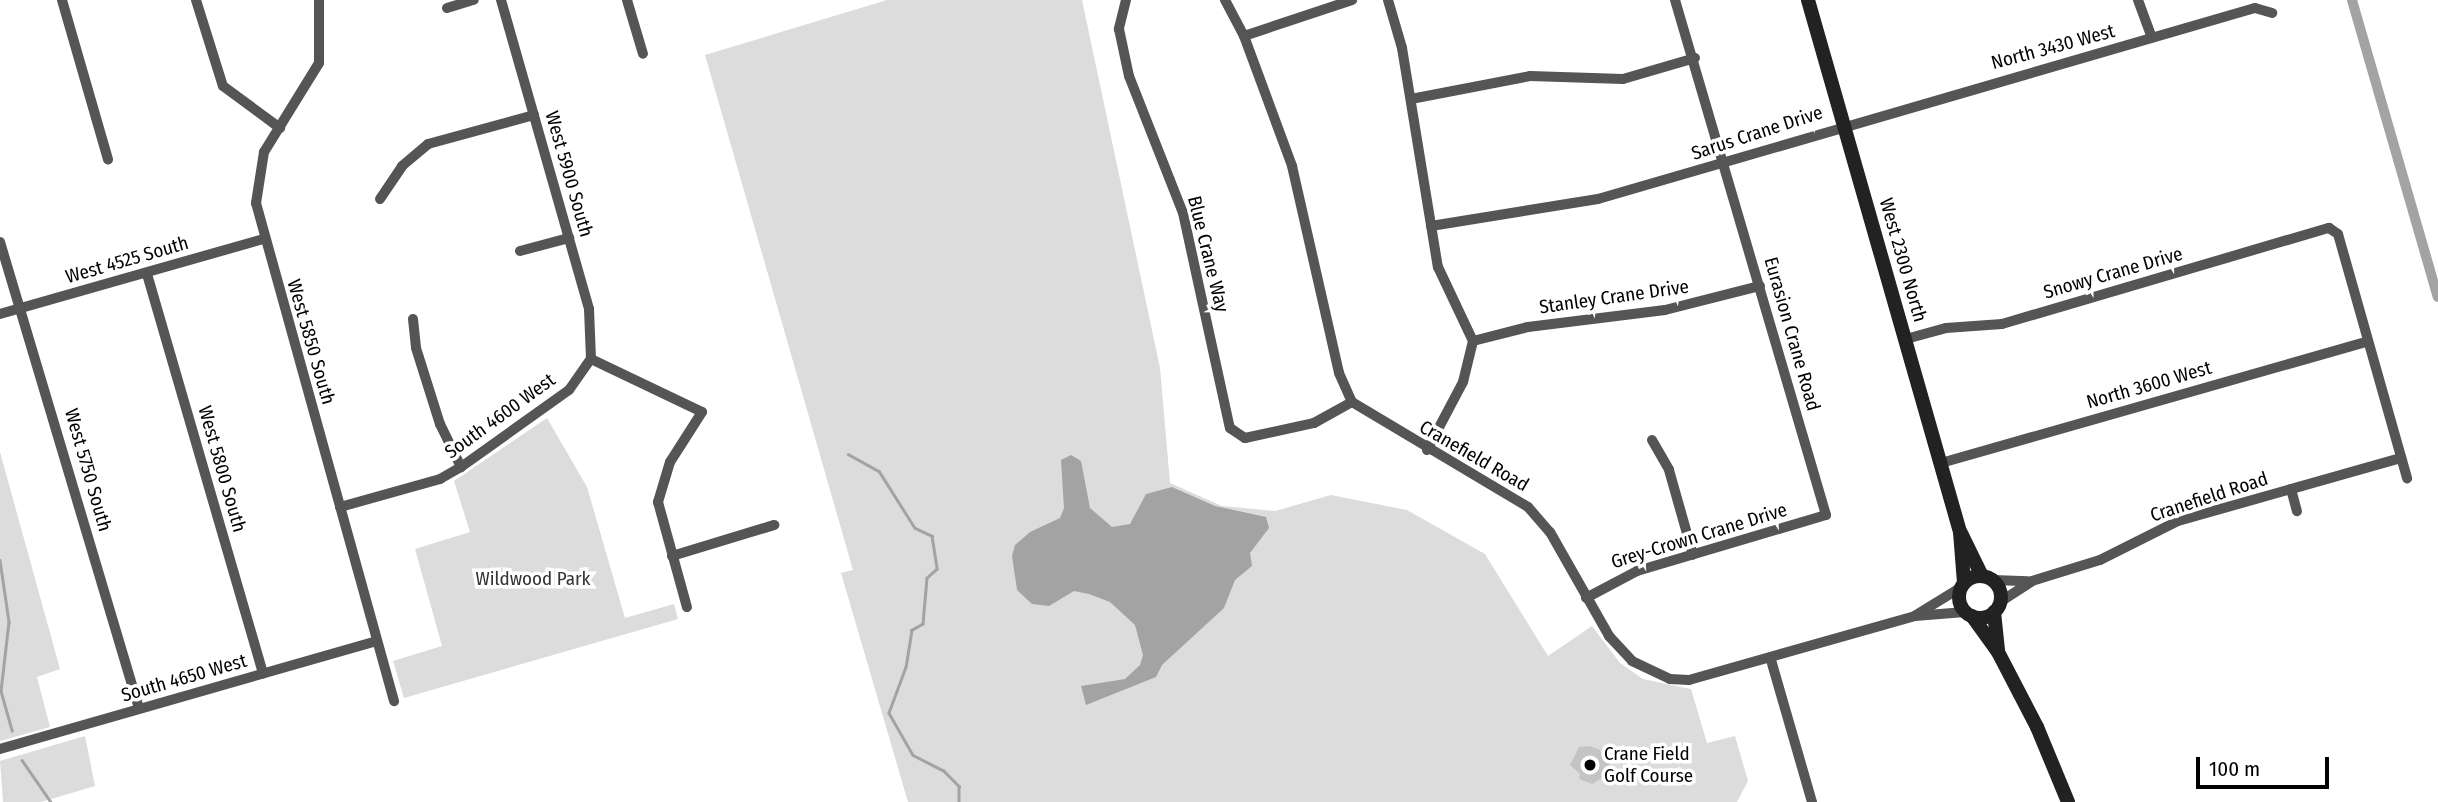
<!DOCTYPE html>
<style>
body{margin:0}
#map{position:relative;width:2438px;height:802px;overflow:hidden;background:#fff;font-family:"Fira Sans Condensed",sans-serif}
div>[style]{position:absolute}
.green>*{inset:0;background:#dcdcdc}
.water>*{inset:0;background:#a3a3a3}
.stream>*{height:2.5px;margin:-1.25px;padding:0 1.25px;transform-origin:1.25px;border-radius:1.25px;background:#a3a3a3}
.canal>*{height:10px;margin:-5px;padding:0 5px;transform-origin:5px;border-radius:5px;background:#a3a3a3}
.building>*{inset:0;background:#c4c4c4}
.street>*{height:10px;margin:-5px;padding:0 5px;transform-origin:5px;border-radius:5px;background:#555}
.secondary>*{height:14px;margin:-7px;padding:0 7px;transform-origin:7px;border-radius:7px;background:#222}
.secondary>.ring{margin:-7px;padding:0;box-sizing:content-box;background:none;border:14px solid #222;border-radius:50%}
.dots>*{width:19px;height:19px;translate:-50% -50%;box-sizing:border-box;border:4px solid #fff;border-radius:50%}
span{translate:-50% -50%;white-space:nowrap;text-align:center;line-height:1.15;-webkit-text-stroke:7px #fff;paint-order:stroke}
.street-label{font-size:19px;color:#000}
.park-label{font-size:19px;color:#333}
.poi-label{font-size:19px;color:#000}
.left{translate:0 -50%;text-align:left}
.scale{position:absolute;left:2196px;top:757px;width:133px;height:32px;box-sizing:border-box;border:4px solid #000;border-top:0;padding-left:9px;font-size:21px;line-height:24px;white-space:nowrap;color:#000;-webkit-text-stroke:5px #fff;paint-order:stroke}
</style>
<div id="map">
<div class="green">
<div style="clip-path:polygon(887px 0,1082px 0,1160px 368px,1170px 483px,1222px 506px,1275px 511px,1331px 495px,1407px 510px,1485px 554px,1548px 656px,1592px 626px,1620px 663px,1643px 679px,1691px 689px,1707px 743px,1735px 736px,1748px 781px,1737px 802px,908px 802px,841px 573px,853px 570px,705px 55px)"></div>
<div style="clip-path:polygon(547px 418px,587px 487px,625px 618px,674px 604px,678px 619px,404px 698px,393px 661px,442px 646px,415px 549px,470px 532px,454px 481px)"></div>
<div style="clip-path:polygon(0 452px,60px 669px,37px 677px,50px 727px,0 741px)"></div>
<div style="clip-path:polygon(85px 736px,95px 786px,41px 802px,3px 802px,0 761px)"></div>
</div>
<div class="water">
<div style="clip-path:polygon(1071px 455px,1081px 461px,1090px 508px,1112px 527px,1130px 524px,1146px 494px,1172px 487px,1215px 506px,1266px 517px,1269px 528px,1250px 553px,1252px 566px,1235px 580px,1224px 608px,1162px 665px,1156px 677px,1086px 705px,1081px 686px,1125px 679px,1140px 665px,1143px 655px,1135px 625px,1110px 602px,1089px 594px,1074px 591px,1049px 606px,1032px 604px,1017px 590px,1012px 556px,1015px 545px,1030px 532px,1060px 518px,1064px 508px,1061px 460px)"></div>
</div>
<div class="stream">
<div style="left:848px;top:454px;width:35px;rotate:29deg"></div>
<div style="left:879px;top:471px;width:67px;rotate:57.7deg"></div>
<div style="left:915px;top:528px;width:19px;rotate:25deg"></div>
<div style="left:932px;top:536px;width:33px;rotate:81deg"></div>
<div style="left:937px;top:569px;width:13px;rotate:138deg"></div>
<div style="left:927px;top:578px;width:46px;rotate:95deg"></div>
<div style="left:923px;top:624px;width:13px;rotate:151deg"></div>
<div style="left:912px;top:630px;width:37px;rotate:99deg"></div>
<div style="left:906px;top:667px;width:49px;rotate:110.3deg"></div>
<div style="left:889px;top:713px;width:48px;rotate:60.3deg"></div>
<div style="left:913px;top:755px;width:34px;rotate:27deg"></div>
<div style="left:943px;top:770px;width:23px;rotate:45deg"></div>
<div style="left:959px;top:786px;width:16px;rotate:90deg"></div>
<div style="left:0;top:560px;width:63px;rotate:81.7deg"></div>
<div style="left:9px;top:622px;width:69px;rotate:96.6deg"></div>
<div style="left:1px;top:691px;width:41px;rotate:74.2deg"></div>
<div style="left:22px;top:760px;width:51px;rotate:55.4deg"></div>
</div>
<div class="canal">
<div style="left:2352px;top:0;width:309px;rotate:73.9deg"></div>
</div>
<div class="building">
<div style="clip-path:polygon(1590px 746px,1600px 750px,1610px 765px,1607px 775px,1592px 784px,1579px 779px,1580px 774px,1570px 765px,1579px 747px)"></div>
</div>
<div class="street">
<div style="left:62px;top:0;width:166px;rotate:73.9deg"></div>
<div style="left:196px;top:0;width:90px;rotate:72.6deg"></div>
<div style="left:223px;top:86px;width:71px;rotate:36.4deg"></div>
<div style="left:319px;top:0;width:63px;rotate:90deg"></div>
<div style="left:319px;top:63px;width:105px;rotate:121.7deg"></div>
<div style="left:264px;top:152px;width:52px;rotate:98.9deg"></div>
<div style="left:256px;top:203px;width:517px;rotate:74.51deg"></div>
<div style="left:501px;top:0;width:321px;rotate:74.1deg"></div>
<div style="left:589px;top:309px;width:50px;rotate:87.7deg"></div>
<div style="left:627px;top:0;width:56px;rotate:73.5deg"></div>
<div style="left:1126px;top:0;width:30px;rotate:104deg"></div>
<div style="left:1119px;top:29px;width:48px;rotate:78deg"></div>
<div style="left:1129px;top:76px;width:147px;rotate:68.5deg"></div>
<div style="left:1183px;top:213px;width:220px;rotate:77.7deg"></div>
<div style="left:1230px;top:428px;width:18px;rotate:34deg"></div>
<div style="left:1245px;top:438px;width:71px;rotate:-12.3deg"></div>
<div style="left:1314px;top:423px;width:43px;rotate:-28.9deg"></div>
<div style="left:1225px;top:0;width:41px;rotate:62.2deg"></div>
<div style="left:1244px;top:36px;width:139px;rotate:69.7deg"></div>
<div style="left:1292px;top:166px;width:212px;rotate:77.2deg"></div>
<div style="left:1339px;top:373px;width:32px;rotate:66deg"></div>
<div style="left:1352px;top:402px;width:205px;rotate:30.8deg"></div>
<div style="left:1528px;top:507px;width:33px;rotate:49deg"></div>
<div style="left:1550px;top:532px;width:120px;rotate:60.4deg"></div>
<div style="left:1609px;top:636px;width:34px;rotate:47deg"></div>
<div style="left:1632px;top:661px;width:42px;rotate:25.3deg"></div>
<div style="left:1670px;top:679px;width:19px;rotate:3deg"></div>
<div style="left:1689px;top:680px;width:235px;rotate:-15.8deg"></div>
<div style="left:1915px;top:616px;width:50px;rotate:-4.6deg"></div>
<div style="left:1388px;top:0;width:50px;rotate:73.7deg"></div>
<div style="left:1402px;top:48px;width:222px;rotate:80.7deg"></div>
<div style="left:1438px;top:267px;width:82px;rotate:64.7deg"></div>
<div style="left:1473px;top:341px;width:42px;rotate:103.7deg"></div>
<div style="left:1463px;top:382px;width:77px;rotate:117.9deg"></div>
<div style="left:2138px;top:0;width:40px;rotate:69.8deg"></div>
<div style="left:447px;top:8px;width:28px;rotate:-17deg"></div>
<div style="left:1244px;top:36px;width:114px;rotate:-18.4deg"></div>
<div style="left:1411px;top:99px;width:121px;rotate:-10.9deg"></div>
<div style="left:1530px;top:76px;width:93px;rotate:1.8deg"></div>
<div style="left:1623px;top:79px;width:75px;rotate:-16.3deg"></div>
<div style="left:380px;top:199px;width:40px;rotate:-56deg"></div>
<div style="left:402px;top:166px;width:34px;rotate:-40deg"></div>
<div style="left:428px;top:144px;width:110px;rotate:-15.3deg"></div>
<div style="left:1431px;top:226px;width:169px;rotate:-9.2deg"></div>
<div style="left:1598px;top:199px;width:684px;rotate:-16.21deg"></div>
<div style="left:2255px;top:8px;width:18px;rotate:16deg"></div>
<div style="left:0;top:242px;width:487px;rotate:73.4deg"></div>
<div style="left:520px;top:251px;width:51px;rotate:-14.9deg"></div>
<div style="left:147px;top:274px;width:416px;rotate:73.8deg"></div>
<div style="left:0;top:314px;width:273px;rotate:-15.9deg"></div>
<div style="left:413px;top:319px;width:29px;rotate:84deg"></div>
<div style="left:416px;top:348px;width:80px;rotate:72.5deg"></div>
<div style="left:440px;top:424px;width:48px;rotate:64deg"></div>
<div style="left:1906px;top:339px;width:41px;rotate:-15.4deg"></div>
<div style="left:1946px;top:328px;width:56px;rotate:-4.1deg"></div>
<div style="left:2002px;top:324px;width:341px;rotate:-16.4deg"></div>
<div style="left:2329px;top:228px;width:11px;rotate:34deg"></div>
<div style="left:2338px;top:234px;width:254px;rotate:74.2deg"></div>
<div style="left:1473px;top:341px;width:57px;rotate:-14.3deg"></div>
<div style="left:1528px;top:327px;width:138px;rotate:-7.1deg"></div>
<div style="left:1665px;top:310px;width:98px;rotate:-14.2deg"></div>
<div style="left:1652px;top:440px;width:34px;rotate:60deg"></div>
<div style="left:1669px;top:470px;width:88px;rotate:74.2deg"></div>
<div style="left:1941px;top:463px;width:443px;rotate:-15.9deg"></div>
<div style="left:2291px;top:489px;width:23px;rotate:75deg"></div>
<div style="left:340px;top:507px;width:104px;rotate:-15.6deg"></div>
<div style="left:440px;top:479px;width:24px;rotate:-30deg"></div>
<div style="left:461px;top:467px;width:133px;rotate:-35.5deg"></div>
<div style="left:569px;top:390px;width:38px;rotate:-55deg"></div>
<div style="left:591px;top:359px;width:123px;rotate:25.5deg"></div>
<div style="left:702px;top:412px;width:59px;rotate:122.6deg"></div>
<div style="left:670px;top:462px;width:42px;rotate:106.7deg"></div>
<div style="left:658px;top:502px;width:109px;rotate:74.6deg"></div>
<div style="left:672px;top:556px;width:107px;rotate:-16.9deg"></div>
<div style="left:1993px;top:580px;width:35px;rotate:2deg"></div>
<div style="left:1586px;top:598px;width:58px;rotate:-27.9deg"></div>
<div style="left:1637px;top:571px;width:197px;rotate:-16.5deg"></div>
<div style="left:1826px;top:515px;width:537px;rotate:-106.34deg"></div>
<div style="left:2000px;top:602px;width:38px;rotate:-33deg"></div>
<div style="left:2032px;top:581px;width:71px;rotate:-17.2deg"></div>
<div style="left:2100px;top:560px;width:87px;rotate:-26.6deg"></div>
<div style="left:2178px;top:521px;width:232px;rotate:-15.8deg"></div>
<div style="left:1916px;top:615px;width:52px;rotate:-31.5deg"></div>
<div style="left:1771px;top:660px;width:148px;rotate:73.9deg"></div>
<div style="left:0;top:749px;width:392px;rotate:-16deg"></div>
</div>
<div class="secondary">
<div style="left:1808px;top:0;width:553px;rotate:74.05deg"></div>
<div style="left:1960px;top:532px;width:51px;rotate:85.5deg"></div>
<div style="left:1961px;top:533px;width:48px;rotate:64deg"></div>
<div class="ring" style="left:1959px;top:576px;width:28px;height:28px"></div>
<div style="left:1994px;top:612px;width:39px;rotate:84deg"></div>
<div style="left:1972px;top:616px;width:44px;rotate:54.2deg"></div>
<div style="left:1998px;top:652px;width:85px;rotate:62.5deg"></div>
<div style="left:2037px;top:727px;width:81px;rotate:67.5deg"></div>
</div>
<div class="dots">
<div style="left:1590px;top:765px;background:#000"></div>
</div>
<div class="street-label">
<span style="left:2053px;top:47px;rotate:-15deg">North 3430 West</span>
<span style="left:1757px;top:133px;rotate:-18deg">Sarus Crane Drive</span>
<span style="left:569px;top:174px;rotate:74deg">West 5900 South</span>
<span style="left:1208px;top:254px;rotate:76deg">Blue Crane Way</span>
<span style="left:127px;top:260px;rotate:-16deg">West 4525 South</span>
<span style="left:1903px;top:260px;rotate:74deg">West 2300 North</span>
<span style="left:2113px;top:273px;rotate:-16deg">Snowy Crane Drive</span>
<span style="left:1614px;top:297px;rotate:-8deg">Stanley Crane Drive</span>
<span style="left:1792px;top:334px;rotate:74deg">Eurasion Crane Road</span>
<span style="left:311px;top:342px;rotate:74deg">West 5850 South</span>
<span style="left:2149px;top:385px;rotate:-16deg">North 3600 West</span>
<span style="left:500px;top:416px;rotate:-36deg">South 4600 West</span>
<span style="left:1474px;top:456px;rotate:30deg">Cranefield Road</span>
<span style="left:222px;top:469px;rotate:74deg">West 5800 South</span>
<span style="left:88px;top:470px;rotate:74deg">West 5750 South</span>
<span style="left:2209px;top:497px;rotate:-18deg">Cranefield Road</span>
<span style="left:1699px;top:536px;rotate:-17deg">Grey-Crown Crane Drive</span>
<span style="left:184px;top:678px;rotate:-16deg">South 4650 West</span>
</div>
<div class="park-label">
<span style="left:533px;top:579px">Wildwood Park</span>
</div>
<div class="poi-label">
<span class="left" style="left:1604px;top:765px">Crane Field<br>Golf Course</span>
</div>
<div class="scale">100 m</div>
</div>
